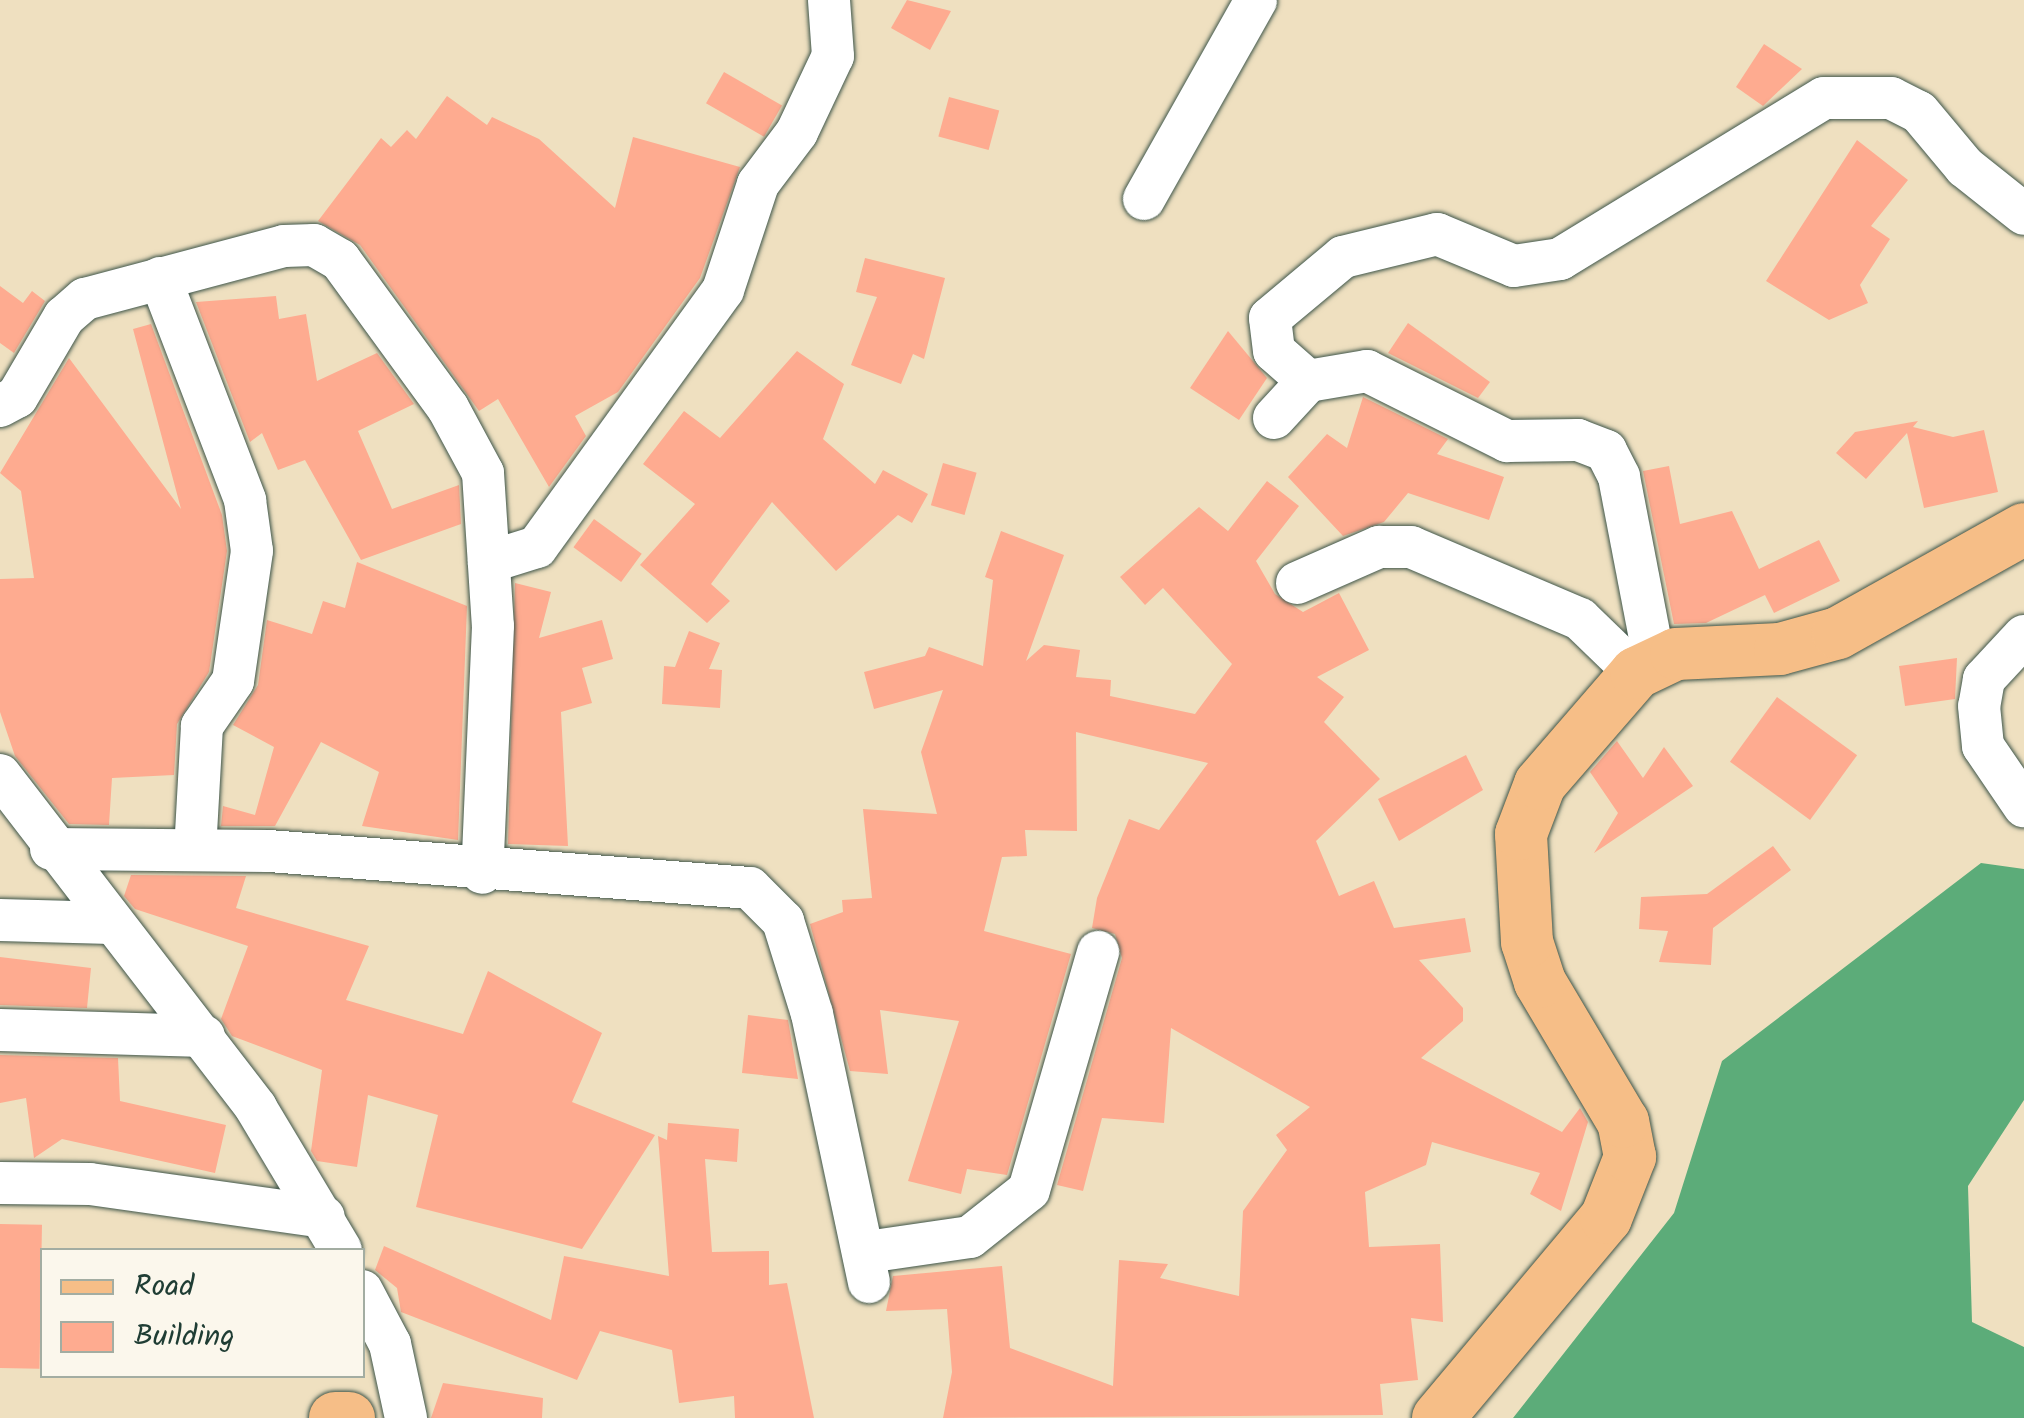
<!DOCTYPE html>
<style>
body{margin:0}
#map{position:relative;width:2024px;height:1418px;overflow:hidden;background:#efe0c0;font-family:Kalam,sans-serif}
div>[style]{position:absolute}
.forest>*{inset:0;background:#5cac79}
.building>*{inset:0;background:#feab90;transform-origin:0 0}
.roads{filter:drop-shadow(0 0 2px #3e5549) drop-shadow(0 0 2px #3e5549)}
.minor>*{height:42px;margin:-21px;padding:0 21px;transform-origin:21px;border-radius:21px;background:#fff}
.major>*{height:52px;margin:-26px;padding:0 26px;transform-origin:26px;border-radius:26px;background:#f6be87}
span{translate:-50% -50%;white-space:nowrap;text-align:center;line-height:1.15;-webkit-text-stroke:9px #fbf7ec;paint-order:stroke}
.legend{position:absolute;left:40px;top:1248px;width:325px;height:130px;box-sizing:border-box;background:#fbf7ec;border:2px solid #a3ada2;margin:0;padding:12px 18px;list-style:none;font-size:30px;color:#1f3d34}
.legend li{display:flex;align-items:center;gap:20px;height:50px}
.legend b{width:50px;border:2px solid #a3ada2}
</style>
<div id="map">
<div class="forest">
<div style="clip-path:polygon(1981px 863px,2024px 869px,2024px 1100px,1968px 1186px,1972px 1322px,2024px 1347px,2024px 1418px,1513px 1418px,1674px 1213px,1722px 1061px)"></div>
</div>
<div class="building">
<div style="clip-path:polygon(907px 0,951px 11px,930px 50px,891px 28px)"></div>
<div style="clip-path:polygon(1764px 44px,1802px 69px,1763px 106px,1736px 87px)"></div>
<div style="left:724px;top:72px;width:67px;height:36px;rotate:30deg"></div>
<div style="clip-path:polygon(447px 96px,487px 125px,492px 117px,539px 139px,615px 208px,633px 137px,740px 167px,700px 278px,618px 392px,575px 416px,586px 436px,549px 487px,498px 399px,479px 411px,360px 245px,318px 221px,381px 138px,391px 147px,407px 130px,416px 139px)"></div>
<div style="left:949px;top:97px;width:52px;height:41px;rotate:15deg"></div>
<div style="clip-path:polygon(1857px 140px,1908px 180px,1871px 226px,1890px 239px,1860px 285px,1868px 303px,1829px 320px,1766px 281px)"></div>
<div style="clip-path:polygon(865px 258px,945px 278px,924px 359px,913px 354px,901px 384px,851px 365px,877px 297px,856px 292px)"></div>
<div style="clip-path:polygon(0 286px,23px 303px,32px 291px,45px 301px,14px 353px,0 343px)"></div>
<div style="clip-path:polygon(276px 296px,279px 319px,306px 314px,317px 381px,377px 353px,414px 404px,358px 431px,392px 509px,459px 485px,461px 524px,361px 560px,305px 460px,278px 470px,262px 433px,250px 442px,196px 302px)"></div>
<div style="clip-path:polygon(1408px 323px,1490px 382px,1478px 398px,1388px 353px)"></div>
<div style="clip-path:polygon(151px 324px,222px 515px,227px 551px,209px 672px,177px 724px,174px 775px,112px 778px,109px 825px,69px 824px,15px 756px,0 712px,0 579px,34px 578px,21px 491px,0 473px,69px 358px,181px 509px,133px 329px)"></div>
<div style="clip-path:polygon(1228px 331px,1267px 378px,1239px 420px,1190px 388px)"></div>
<div style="clip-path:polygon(797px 351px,844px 384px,823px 439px,875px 484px,883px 470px,928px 494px,912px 523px,898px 515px,836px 571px,772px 502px,711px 584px,730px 601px,707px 623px,640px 565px,695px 504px,643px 464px,684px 411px,720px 438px)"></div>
<div style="clip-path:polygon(1363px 397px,1448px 439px,1437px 454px,1504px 477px,1489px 520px,1408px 493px,1384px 522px,1343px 536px,1288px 477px,1327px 434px,1347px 448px)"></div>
<div style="clip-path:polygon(1918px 421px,1913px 427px,1953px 437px,1984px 430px,1998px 492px,1924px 508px,1907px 433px,1866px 479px,1836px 453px,1855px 432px)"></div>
<div style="left:943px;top:463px;width:35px;height:44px;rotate:16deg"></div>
<div style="clip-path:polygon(1669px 466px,1680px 524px,1732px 511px,1759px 569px,1819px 540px,1840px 581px,1774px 613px,1765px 595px,1706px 623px,1674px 624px,1643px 471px)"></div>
<div style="clip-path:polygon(1267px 481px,1299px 506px,1256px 561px,1275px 594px,1303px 612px,1339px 593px,1369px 650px,1317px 677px,1344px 697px,1324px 722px,1380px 779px,1316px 841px,1339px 896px,1374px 881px,1394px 928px,1465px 918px,1471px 952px,1419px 960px,1463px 1008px,1463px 1021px,1421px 1058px,1562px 1132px,1580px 1108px,1588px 1122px,1561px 1211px,1530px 1194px,1540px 1173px,1432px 1142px,1426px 1165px,1365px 1192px,1369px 1247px,1440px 1244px,1443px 1322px,1411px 1318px,1418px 1380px,1380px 1384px,1383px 1415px,943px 1418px,952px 1372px,947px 1309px,886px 1311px,893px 1276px,1002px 1266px,1010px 1348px,1113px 1386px,1119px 1260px,1168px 1264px,1160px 1278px,1239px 1296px,1243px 1211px,1287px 1150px,1276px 1135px,1310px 1107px,1171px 1028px,1164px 1123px,1102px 1118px,1083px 1191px,1057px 1185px,1122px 958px,1115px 934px,1092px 928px,1097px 898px,1129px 819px,1159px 830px,1208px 763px,1076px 732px,1077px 831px,1025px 830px,1027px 856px,1002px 857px,984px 931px,1071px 954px,1007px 1175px,967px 1169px,961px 1194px,908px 1181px,959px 1021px,880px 1010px,888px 1074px,850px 1071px,810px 924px,843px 912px,842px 900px,872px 898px,863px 809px,937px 814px,921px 752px,943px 690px,874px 709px,864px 672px,925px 656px,929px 647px,983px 666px,993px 580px,985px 577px,1001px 531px,1064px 555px,1026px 661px,1044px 645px,1080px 650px,1076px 677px,1111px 680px,1110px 696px,1195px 714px,1232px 664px,1163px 588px,1145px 605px,1120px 577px,1199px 507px,1228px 531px)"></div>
<div style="left:594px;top:519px;width:59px;height:35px;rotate:36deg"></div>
<div style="clip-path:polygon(357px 562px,467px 606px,458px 840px,362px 826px,379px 772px,321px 742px,275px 826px,221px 826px,223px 806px,255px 815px,274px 747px,233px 725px,258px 685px,267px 620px,312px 634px,323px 601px,345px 608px)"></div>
<div style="clip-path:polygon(515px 583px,551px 592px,539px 638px,602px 620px,613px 659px,582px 668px,592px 703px,561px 712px,568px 846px,508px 844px)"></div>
<div style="clip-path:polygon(689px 631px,720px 643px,709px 669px,722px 670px,720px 708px,662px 704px,664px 666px,675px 667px)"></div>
<div style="clip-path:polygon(1957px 658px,1955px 699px,1905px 706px,1899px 666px)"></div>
<div style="left:1777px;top:697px;width:99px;height:80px;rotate:36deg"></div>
<div style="clip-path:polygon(1617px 741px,1643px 778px,1664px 747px,1693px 786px,1594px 853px,1618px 813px,1590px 772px)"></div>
<div style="clip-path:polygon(1466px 755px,1483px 790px,1399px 841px,1378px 799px)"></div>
<div style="clip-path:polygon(1773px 846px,1791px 870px,1713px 928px,1711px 965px,1659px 962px,1668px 931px,1639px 929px,1641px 897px,1707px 894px)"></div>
<div style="clip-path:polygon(131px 875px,246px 876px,236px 908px,369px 946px,346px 1000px,463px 1034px,488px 971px,602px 1033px,572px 1102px,655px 1135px,582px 1249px,416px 1207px,438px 1115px,368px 1095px,357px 1167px,317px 1161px,311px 1151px,322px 1070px,232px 1036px,221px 1019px,248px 946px,135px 909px,124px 896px)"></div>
<div style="clip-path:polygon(0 957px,91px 968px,87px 1008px,0 1005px)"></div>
<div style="clip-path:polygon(748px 1015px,788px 1020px,798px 1079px,742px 1073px)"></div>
<div style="clip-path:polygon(0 1055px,118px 1058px,120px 1101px,226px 1125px,215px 1173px,62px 1139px,34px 1158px,26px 1098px,0 1103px)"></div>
<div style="clip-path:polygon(668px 1123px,739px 1129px,737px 1162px,705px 1159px,712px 1252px,769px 1251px,769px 1285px,787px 1283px,814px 1418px,735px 1418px,734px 1396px,679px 1403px,672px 1350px,600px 1331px,577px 1380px,401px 1312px,397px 1288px,375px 1270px,384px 1246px,551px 1320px,564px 1256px,669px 1276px,658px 1136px,667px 1140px)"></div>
<div style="left:0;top:1224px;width:42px;height:144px;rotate:1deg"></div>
<div style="clip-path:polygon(443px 1383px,543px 1398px,542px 1418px,431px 1418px)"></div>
</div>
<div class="roads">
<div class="minor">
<div style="left:1144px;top:199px;width:228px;rotate:-60.6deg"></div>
<div style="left:160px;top:278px;width:238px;rotate:69deg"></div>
<div style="left:245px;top:500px;width:51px;rotate:82.2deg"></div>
<div style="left:252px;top:551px;width:131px;rotate:98.3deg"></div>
<div style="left:233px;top:681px;width:55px;rotate:124.6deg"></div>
<div style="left:202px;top:726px;width:124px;rotate:93.2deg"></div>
<div style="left:1308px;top:381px;width:45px;rotate:-138.6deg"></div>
<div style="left:1274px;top:351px;width:33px;rotate:-97deg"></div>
<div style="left:1270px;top:318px;width:95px;rotate:-39.9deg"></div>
<div style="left:1343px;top:257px;width:97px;rotate:-13.7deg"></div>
<div style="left:1437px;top:234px;width:83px;rotate:22.6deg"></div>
<div style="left:1514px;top:266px;width:47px;rotate:-8.7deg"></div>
<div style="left:1560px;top:259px;width:309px;rotate:-31.4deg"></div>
<div style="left:1824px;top:98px;width:67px"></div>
<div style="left:1891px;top:98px;width:31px;rotate:27deg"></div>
<div style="left:1919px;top:112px;width:72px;rotate:50.1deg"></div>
<div style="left:1965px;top:167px;width:75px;rotate:38.5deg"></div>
<div style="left:0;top:406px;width:19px;rotate:-28deg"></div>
<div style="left:17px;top:397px;width:93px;rotate:-59.6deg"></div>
<div style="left:64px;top:317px;width:28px;rotate:-41deg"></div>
<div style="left:85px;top:299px;width:206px;rotate:-14.9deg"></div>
<div style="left:284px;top:246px;width:30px;rotate:-2deg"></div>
<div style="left:314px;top:245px;width:30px;rotate:30deg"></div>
<div style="left:340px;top:260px;width:183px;rotate:53.9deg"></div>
<div style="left:448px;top:408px;width:74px;rotate:61.7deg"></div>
<div style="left:483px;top:473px;width:153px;rotate:86.3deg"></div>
<div style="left:493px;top:626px;width:247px;rotate:92.5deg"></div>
<div style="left:1274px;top:418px;width:50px;rotate:-47.4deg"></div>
<div style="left:1308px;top:381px;width:60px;rotate:-9.6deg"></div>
<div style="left:1367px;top:371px;width:157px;rotate:26.6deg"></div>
<div style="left:1507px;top:441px;width:71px;rotate:-0.8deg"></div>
<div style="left:1578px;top:440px;width:30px;rotate:21deg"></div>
<div style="left:1606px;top:451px;width:29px;rotate:63deg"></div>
<div style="left:1619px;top:477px;width:190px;rotate:79.1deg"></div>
<div style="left:489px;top:562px;width:50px;rotate:-17.4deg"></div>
<div style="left:537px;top:547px;width:317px;rotate:-54.1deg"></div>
<div style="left:723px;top:290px;width:112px;rotate:-71.7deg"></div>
<div style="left:758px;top:184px;width:65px;rotate:-53.1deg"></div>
<div style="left:797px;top:132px;width:84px;rotate:-64.7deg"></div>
<div style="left:833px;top:56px;width:56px;rotate:-94.1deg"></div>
<div style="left:1297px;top:583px;width:90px;rotate:-23.7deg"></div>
<div style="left:1379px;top:547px;width:32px"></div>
<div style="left:1411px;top:547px;width:184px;rotate:23.1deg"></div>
<div style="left:1580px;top:619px;width:78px;rotate:44deg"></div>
<div style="left:2024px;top:636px;width:59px;rotate:132.9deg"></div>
<div style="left:1984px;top:679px;width:27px;rotate:100deg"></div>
<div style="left:1979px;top:706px;width:40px;rotate:84.3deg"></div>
<div style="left:1983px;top:746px;width:73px;rotate:55.7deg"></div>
<div style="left:0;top:775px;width:420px;rotate:52.4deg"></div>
<div style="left:256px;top:1108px;width:165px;rotate:59.1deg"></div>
<div style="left:51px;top:849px;width:218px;rotate:0.5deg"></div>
<div style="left:269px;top:851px;width:482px;rotate:4.4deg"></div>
<div style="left:750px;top:888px;width:47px;rotate:45deg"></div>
<div style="left:783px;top:921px;width:97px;rotate:72.7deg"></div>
<div style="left:812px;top:1014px;width:274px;rotate:78deg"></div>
<div style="left:0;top:920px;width:111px;rotate:1.5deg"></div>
<div style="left:0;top:1030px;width:204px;rotate:1.7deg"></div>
<div style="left:0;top:1183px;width:90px;rotate:0.6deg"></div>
<div style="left:90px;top:1184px;width:236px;rotate:8deg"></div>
<div style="left:867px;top:1252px;width:104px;rotate:-8.3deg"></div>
<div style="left:970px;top:1237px;width:75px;rotate:-38.5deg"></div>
<div style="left:1029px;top:1190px;width:248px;rotate:-73.8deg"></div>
<div style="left:362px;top:1291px;width:60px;rotate:62.2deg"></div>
<div style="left:390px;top:1344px;width:76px;rotate:77.8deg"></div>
</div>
<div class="major">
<div style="left:335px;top:1418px;width:14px"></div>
<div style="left:1438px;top:1418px;width:261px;rotate:-50deg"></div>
<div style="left:1606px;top:1218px;width:66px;rotate:-68.5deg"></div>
<div style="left:1630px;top:1157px;width:36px;rotate:-101deg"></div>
<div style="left:1623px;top:1122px;width:163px;rotate:-120.7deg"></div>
<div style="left:1540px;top:982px;width:42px;rotate:-108deg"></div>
<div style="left:1527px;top:942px;width:108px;rotate:-93.2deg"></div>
<div style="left:1521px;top:834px;width:53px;rotate:-69.2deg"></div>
<div style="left:1540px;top:784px;width:147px;rotate:-49.1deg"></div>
<div style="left:1636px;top:673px;width:44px;rotate:-25.4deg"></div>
<div style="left:1676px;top:654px;width:104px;rotate:-2.8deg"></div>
<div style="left:1780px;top:649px;width:60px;rotate:-15.4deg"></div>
<div style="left:1838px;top:633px;width:213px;rotate:-29.2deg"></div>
</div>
</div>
<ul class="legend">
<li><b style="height:12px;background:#f6be87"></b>Road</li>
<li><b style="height:28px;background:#feab90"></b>Building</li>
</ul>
</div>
